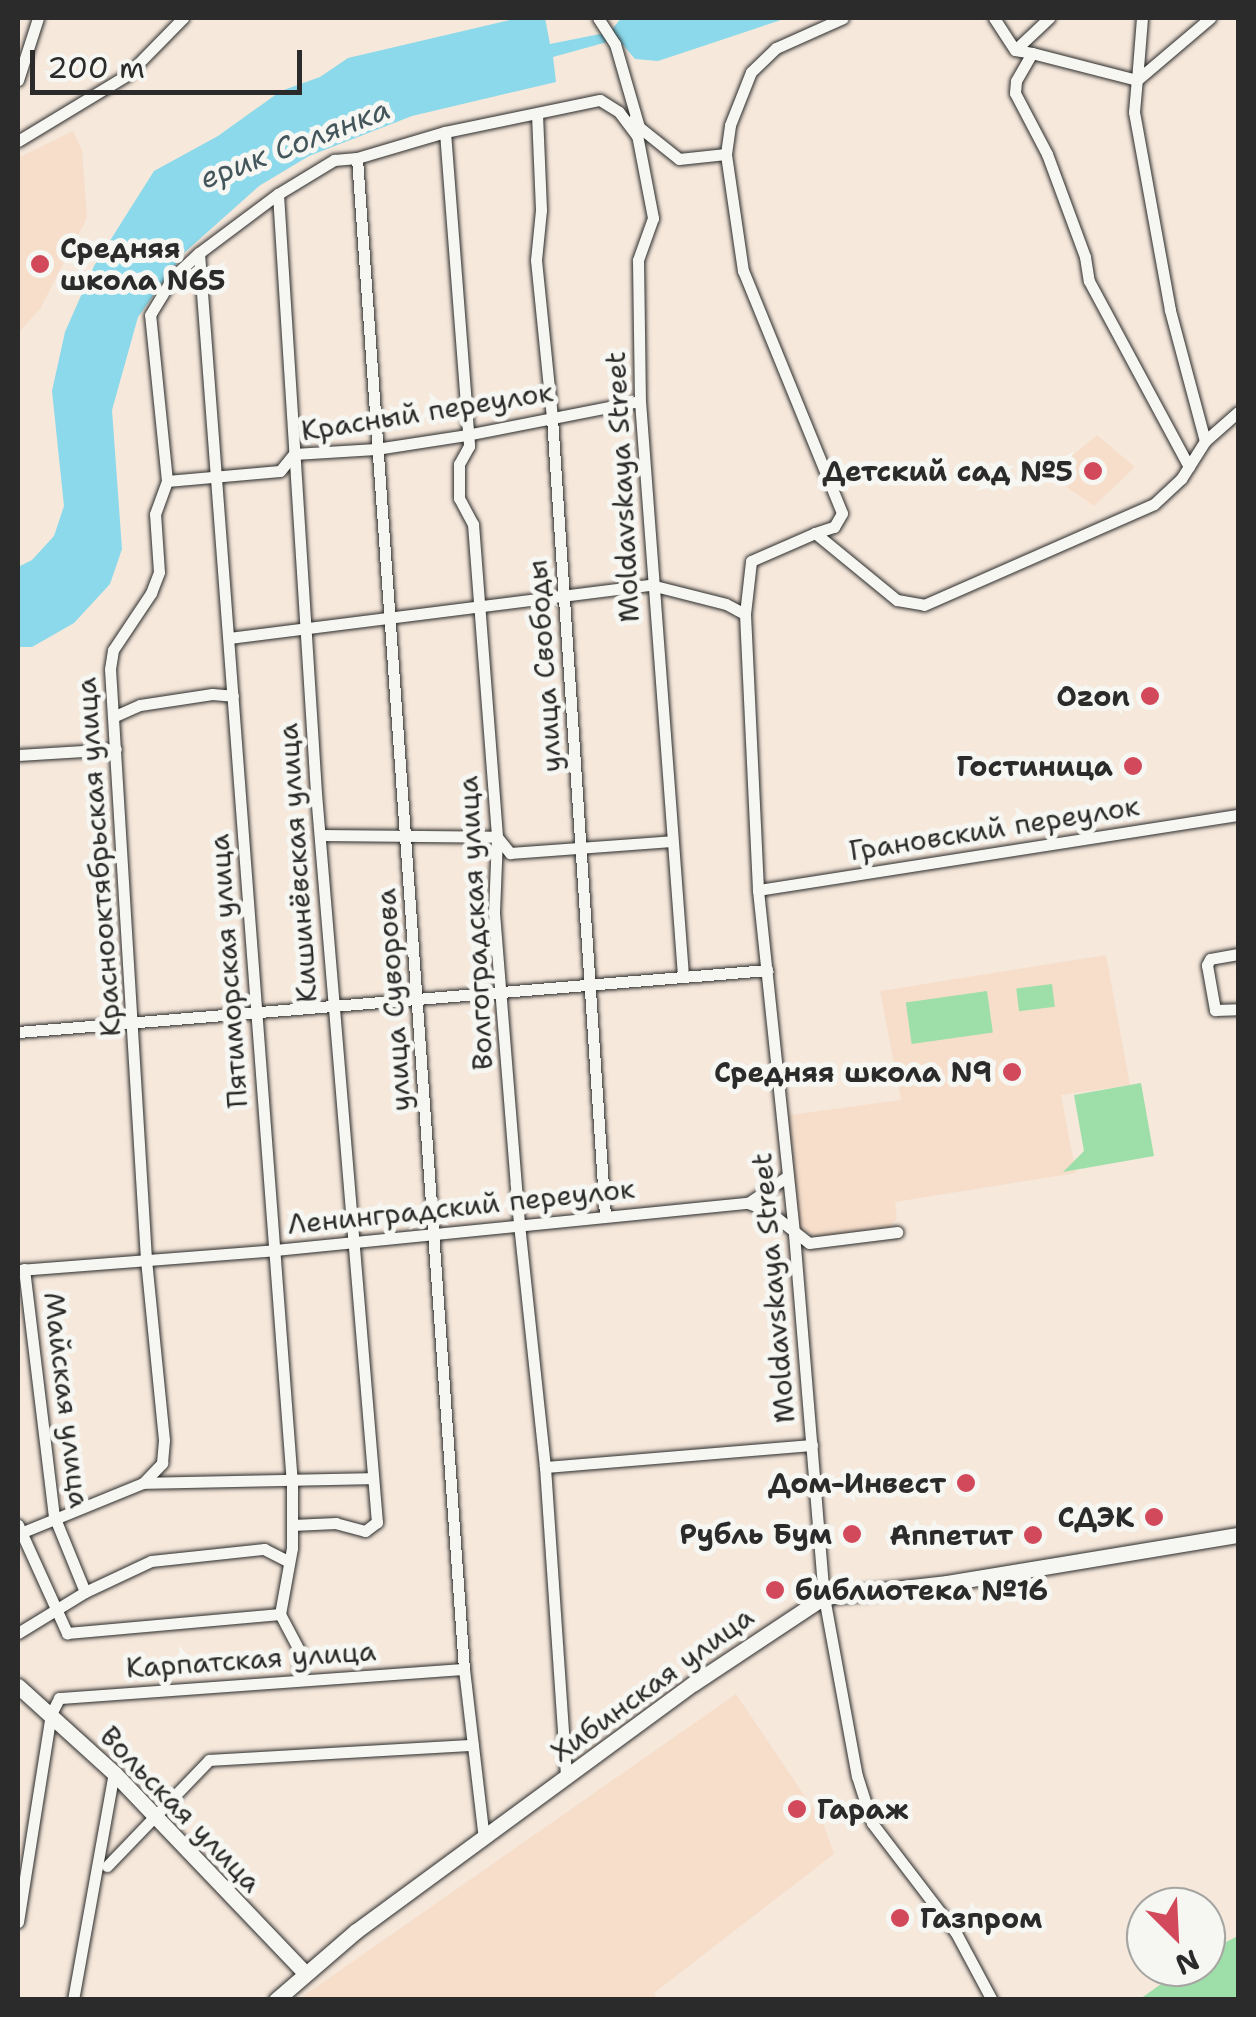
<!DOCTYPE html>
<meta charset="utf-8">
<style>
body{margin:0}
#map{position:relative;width:1256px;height:2017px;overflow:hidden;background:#f6e8db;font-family:"Shantell Sans",sans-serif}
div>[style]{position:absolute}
.built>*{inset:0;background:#f6decb}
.green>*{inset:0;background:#9edfa9;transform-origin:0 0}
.water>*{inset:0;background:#8bd9ea}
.roads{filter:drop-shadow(0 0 2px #2b2b2b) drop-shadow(0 0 2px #2b2b2b)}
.street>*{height:11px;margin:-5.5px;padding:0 5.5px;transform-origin:5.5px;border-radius:5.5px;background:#f6f6f2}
.secondary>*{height:15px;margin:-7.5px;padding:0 7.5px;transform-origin:7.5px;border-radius:7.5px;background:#f6f6f2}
.dots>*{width:28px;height:28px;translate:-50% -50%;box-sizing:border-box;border:5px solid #f6f6f2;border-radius:50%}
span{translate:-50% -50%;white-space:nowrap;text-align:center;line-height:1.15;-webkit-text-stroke:10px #f6f6f2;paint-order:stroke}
.poi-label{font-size:28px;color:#2b2b2b;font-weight:700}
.left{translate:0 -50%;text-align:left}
.right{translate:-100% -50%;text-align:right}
.street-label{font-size:28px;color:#2b2b2b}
.water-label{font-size:30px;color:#43565b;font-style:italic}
.frame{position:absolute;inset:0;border:20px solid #2b2b2b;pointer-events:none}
.north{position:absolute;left:1126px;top:1887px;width:100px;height:100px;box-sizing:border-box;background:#f6f6f2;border:2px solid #a5a5a2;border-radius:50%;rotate:156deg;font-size:28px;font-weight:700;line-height:40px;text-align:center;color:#2b2b2b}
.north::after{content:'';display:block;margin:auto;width:35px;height:45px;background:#d1495b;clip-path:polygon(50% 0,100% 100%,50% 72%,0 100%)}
.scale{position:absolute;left:30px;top:50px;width:272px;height:45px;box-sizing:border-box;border:5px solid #2b2b2b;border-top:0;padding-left:12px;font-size:30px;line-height:35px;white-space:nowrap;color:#2b2b2b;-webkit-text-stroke:8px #f6f6f2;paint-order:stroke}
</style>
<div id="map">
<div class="built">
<div style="clip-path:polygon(73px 131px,82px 150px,87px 218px,40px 309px,20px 331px,18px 158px)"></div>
<div style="clip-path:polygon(1097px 435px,1135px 467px,1094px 506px,1049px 475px)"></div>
<div style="clip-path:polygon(1106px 955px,1130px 1085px,1061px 1095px,1076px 1173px,895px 1202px,897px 1219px,890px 1226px,818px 1238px,800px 1229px,789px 1115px,901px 1100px,880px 991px)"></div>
<div style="clip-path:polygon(736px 1694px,823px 1823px,834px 1854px,654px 1993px,657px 1999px,299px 1999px)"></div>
</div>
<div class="green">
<div style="left:1052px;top:984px;width:23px;height:36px;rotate:83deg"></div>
<div style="left:987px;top:991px;width:42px;height:82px;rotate:82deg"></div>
<div style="clip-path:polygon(1141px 1083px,1154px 1156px,1063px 1172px,1084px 1151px,1074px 1095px)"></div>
<div style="clip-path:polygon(1238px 1936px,1238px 1999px,1140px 1999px,1185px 1967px,1206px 1967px,1206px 1952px)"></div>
</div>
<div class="water">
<div style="clip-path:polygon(519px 18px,545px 18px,550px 44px,610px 32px,621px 18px,787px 18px,658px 61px,635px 59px,618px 39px,553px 57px,556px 82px,412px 116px,309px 156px,259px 186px,184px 253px,138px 317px,112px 410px,122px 549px,110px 584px,74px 623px,32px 647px,18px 647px,18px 567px,32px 560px,54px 536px,64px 506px,52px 391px,65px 332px,94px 266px,154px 171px,218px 136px,281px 91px,320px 77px,348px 58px)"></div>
</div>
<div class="roads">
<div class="street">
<div style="left:598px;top:18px;width:31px;rotate:57deg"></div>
<div style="left:615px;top:44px;width:86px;rotate:73.9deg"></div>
<div style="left:639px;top:127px;width:51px;rotate:38.7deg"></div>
<div style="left:679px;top:159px;width:47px;rotate:-6.1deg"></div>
<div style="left:994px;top:18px;width:38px;rotate:57deg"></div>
<div style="left:1015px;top:50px;width:17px;rotate:10deg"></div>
<div style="left:1142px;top:18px;width:62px;rotate:94.6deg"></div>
<div style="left:1137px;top:80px;width:108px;rotate:-165.6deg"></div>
<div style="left:1032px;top:53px;width:32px;rotate:120deg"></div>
<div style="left:1016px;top:81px;width:12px;rotate:95deg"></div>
<div style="left:1015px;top:93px;width:69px;rotate:62.3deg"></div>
<div style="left:1047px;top:154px;width:110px;rotate:69.7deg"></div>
<div style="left:1085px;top:257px;width:24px;rotate:81deg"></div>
<div style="left:1089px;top:281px;width:211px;rotate:61.7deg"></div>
<div style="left:1015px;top:50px;width:47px;rotate:-43.3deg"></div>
<div style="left:18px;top:80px;width:65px;rotate:-72.1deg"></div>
<div style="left:537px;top:114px;width:96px;rotate:87.6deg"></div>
<div style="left:541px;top:210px;width:50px;rotate:95.7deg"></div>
<div style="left:536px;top:260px;width:159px;rotate:84.2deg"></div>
<div style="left:552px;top:418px;width:799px;rotate:86.2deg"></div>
<div style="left:634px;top:119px;width:101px;rotate:79.1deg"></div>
<div style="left:653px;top:218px;width:45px;rotate:109.7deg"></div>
<div style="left:638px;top:260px;width:141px;rotate:89.2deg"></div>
<div style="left:640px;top:401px;width:576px;rotate:85.72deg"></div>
<div style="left:445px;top:132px;width:315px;rotate:85.6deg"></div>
<div style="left:469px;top:446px;width:21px;rotate:119deg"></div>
<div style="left:459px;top:464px;width:34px;rotate:90deg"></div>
<div style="left:459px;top:498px;width:30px;rotate:62deg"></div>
<div style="left:473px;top:524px;width:314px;rotate:85.6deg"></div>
<div style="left:497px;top:837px;width:76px;rotate:92.3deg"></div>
<div style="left:494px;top:913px;width:312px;rotate:85.4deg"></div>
<div style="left:519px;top:1224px;width:244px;rotate:83.9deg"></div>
<div style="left:545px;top:1467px;width:311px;rotate:86.1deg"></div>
<div style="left:18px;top:141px;width:127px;rotate:-31.2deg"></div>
<div style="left:127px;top:75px;width:80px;rotate:-45.5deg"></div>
<div style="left:357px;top:158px;width:1515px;rotate:85.95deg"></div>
<div style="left:464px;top:1669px;width:170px;rotate:83.3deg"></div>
<div style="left:278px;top:194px;width:600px;rotate:86.37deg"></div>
<div style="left:316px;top:793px;width:732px;rotate:85.22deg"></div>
<div style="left:377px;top:1522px;width:15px;rotate:143deg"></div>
<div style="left:365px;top:1531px;width:30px;rotate:-165deg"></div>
<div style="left:336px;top:1523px;width:44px;rotate:177.4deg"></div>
<div style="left:199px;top:253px;width:1234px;rotate:85.68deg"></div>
<div style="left:292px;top:1483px;width:65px;rotate:90deg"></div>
<div style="left:292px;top:1548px;width:67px;rotate:100.3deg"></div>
<div style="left:280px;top:1614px;width:41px;rotate:62.2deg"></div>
<div style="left:299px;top:1650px;width:30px;rotate:88deg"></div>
<div style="left:1205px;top:441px;width:136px;rotate:-105deg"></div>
<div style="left:1170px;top:310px;width:201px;rotate:-100.3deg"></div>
<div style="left:1134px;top:112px;width:32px;rotate:-85deg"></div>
<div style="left:1137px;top:80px;width:96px;rotate:-40.3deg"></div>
<div style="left:167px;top:481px;width:113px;rotate:-5.1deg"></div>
<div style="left:280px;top:471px;width:22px;rotate:-51deg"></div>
<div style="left:294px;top:454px;width:82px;rotate:-3.5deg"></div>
<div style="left:376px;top:449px;width:91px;rotate:-8.8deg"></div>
<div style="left:466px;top:435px;width:177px;rotate:-11.1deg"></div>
<div style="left:815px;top:533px;width:20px;rotate:-18deg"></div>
<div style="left:834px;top:527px;width:16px;rotate:-60deg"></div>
<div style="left:842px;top:513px;width:261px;rotate:-112.2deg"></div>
<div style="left:743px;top:271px;width:118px;rotate:-98.3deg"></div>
<div style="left:726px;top:154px;width:29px;rotate:-82deg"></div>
<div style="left:730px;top:125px;width:57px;rotate:-68.4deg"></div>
<div style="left:751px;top:72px;width:35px;rotate:-44deg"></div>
<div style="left:776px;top:48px;width:73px;rotate:-24.1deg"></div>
<div style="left:745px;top:614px;width:53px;rotate:-83.5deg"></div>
<div style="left:751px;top:561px;width:70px;rotate:-23.6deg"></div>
<div style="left:815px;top:533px;width:106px;rotate:39.3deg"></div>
<div style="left:897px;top:600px;width:27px;rotate:10deg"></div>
<div style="left:924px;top:605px;width:251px;rotate:-23.7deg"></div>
<div style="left:1154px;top:504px;width:37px;rotate:-43deg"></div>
<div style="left:1181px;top:479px;width:45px;rotate:-57.7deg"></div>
<div style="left:1205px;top:441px;width:44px;rotate:-41.3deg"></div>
<div style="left:229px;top:638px;width:425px;rotate:-7.2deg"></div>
<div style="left:651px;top:585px;width:77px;rotate:14.2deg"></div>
<div style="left:726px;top:604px;width:21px;rotate:28deg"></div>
<div style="left:745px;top:614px;width:276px;rotate:87.3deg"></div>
<div style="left:758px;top:890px;width:346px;rotate:84deg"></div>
<div style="left:794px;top:1234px;width:364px;rotate:85.3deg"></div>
<div style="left:824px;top:1597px;width:182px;rotate:79.6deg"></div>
<div style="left:857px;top:1776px;width:49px;rotate:72.3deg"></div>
<div style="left:872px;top:1823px;width:138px;rotate:52.6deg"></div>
<div style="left:956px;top:1933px;width:76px;rotate:61.8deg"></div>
<div style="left:115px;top:716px;width:27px;rotate:-24deg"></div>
<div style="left:140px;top:705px;width:73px;rotate:-8.7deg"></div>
<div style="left:212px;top:694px;width:21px;rotate:5deg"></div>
<div style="left:18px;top:755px;width:98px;rotate:-3.5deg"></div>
<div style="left:320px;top:835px;width:177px;rotate:0.6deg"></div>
<div style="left:497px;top:837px;width:21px;rotate:51deg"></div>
<div style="left:510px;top:853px;width:162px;rotate:-4.2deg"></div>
<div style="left:758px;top:890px;width:486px;rotate:-8.9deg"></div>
<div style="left:1238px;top:954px;width:28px;rotate:170deg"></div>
<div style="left:1210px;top:959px;width:7px;rotate:117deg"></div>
<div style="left:1207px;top:965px;width:46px;rotate:79.9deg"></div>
<div style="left:1215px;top:1010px;width:23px;rotate:-2deg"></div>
<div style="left:18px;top:1032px;width:752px;rotate:-4.73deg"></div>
<div style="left:748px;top:1203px;width:48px;rotate:-34deg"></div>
<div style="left:24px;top:1269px;width:249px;rotate:83.1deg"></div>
<div style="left:54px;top:1516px;width:82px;rotate:67.8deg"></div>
<div style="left:18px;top:1270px;width:258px;rotate:-4.4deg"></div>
<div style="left:275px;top:1250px;width:475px;rotate:-5.7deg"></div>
<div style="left:748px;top:1203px;width:20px;rotate:20deg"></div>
<div style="left:767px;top:1210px;width:53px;rotate:38.2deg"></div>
<div style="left:809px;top:1243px;width:89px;rotate:-7.1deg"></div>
<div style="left:545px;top:1467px;width:268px;rotate:-4.7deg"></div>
<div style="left:143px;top:1483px;width:28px;rotate:-46deg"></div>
<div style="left:162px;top:1463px;width:23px;rotate:-85deg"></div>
<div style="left:164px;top:1440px;width:182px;rotate:-95.7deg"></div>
<div style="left:146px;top:1259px;width:591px;rotate:-93.49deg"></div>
<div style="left:110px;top:669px;width:19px;rotate:-81deg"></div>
<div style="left:113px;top:650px;width:69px;rotate:-56.3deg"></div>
<div style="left:151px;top:593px;width:22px;rotate:-69deg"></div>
<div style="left:159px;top:572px;width:58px;rotate:-93.9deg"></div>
<div style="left:155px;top:514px;width:35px;rotate:-70deg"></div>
<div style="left:167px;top:481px;width:167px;rotate:-95.8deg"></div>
<div style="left:150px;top:315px;width:44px;rotate:-58.8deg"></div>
<div style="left:173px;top:277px;width:35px;rotate:-43deg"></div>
<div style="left:199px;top:253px;width:99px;rotate:-36.8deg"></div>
<div style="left:278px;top:194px;width:66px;rotate:-31.3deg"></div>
<div style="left:334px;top:160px;width:23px;rotate:-5deg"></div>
<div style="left:357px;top:158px;width:92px;rotate:-16.5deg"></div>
<div style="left:445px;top:132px;width:158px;rotate:-11.7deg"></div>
<div style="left:600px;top:100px;width:22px;rotate:32deg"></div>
<div style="left:619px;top:112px;width:30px;rotate:53deg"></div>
<div style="left:18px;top:1525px;width:119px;rotate:65.6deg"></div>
<div style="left:67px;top:1633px;width:214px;rotate:-5.1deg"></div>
<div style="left:18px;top:1534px;width:135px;rotate:-22.2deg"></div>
<div style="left:143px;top:1483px;width:230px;rotate:-1.2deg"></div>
<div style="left:18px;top:1633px;width:79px;rotate:-31.5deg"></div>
<div style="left:85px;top:1592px;width:73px;rotate:-25.2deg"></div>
<div style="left:151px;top:1561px;width:114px;rotate:-6.1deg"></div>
<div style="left:264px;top:1549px;width:27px;rotate:27deg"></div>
<div style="left:107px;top:1866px;width:147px;rotate:-46.1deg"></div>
<div style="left:209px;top:1760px;width:264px;rotate:-3.3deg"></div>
<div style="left:18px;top:1922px;width:211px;rotate:-81deg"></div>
<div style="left:51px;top:1714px;width:18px;rotate:-63deg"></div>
<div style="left:59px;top:1698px;width:406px;rotate:-4.1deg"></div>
<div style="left:73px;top:2000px;width:231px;rotate:-79.8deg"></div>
</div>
<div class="secondary">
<div style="left:18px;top:1686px;width:130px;rotate:42.2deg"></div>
<div style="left:114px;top:1773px;width:275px;rotate:46.3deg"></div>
<div style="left:276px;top:2000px;width:106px;rotate:-40.8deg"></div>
<div style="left:356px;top:1931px;width:419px;rotate:-36.3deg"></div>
<div style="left:694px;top:1683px;width:156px;rotate:-33.5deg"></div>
<div style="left:824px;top:1597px;width:124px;rotate:-6.5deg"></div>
<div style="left:947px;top:1583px;width:295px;rotate:-9.4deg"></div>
</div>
</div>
<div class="dots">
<div style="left:40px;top:264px;background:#d1495b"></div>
<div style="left:1093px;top:471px;background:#d1495b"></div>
<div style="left:1150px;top:696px;background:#d1495b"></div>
<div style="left:1133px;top:766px;background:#d1495b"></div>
<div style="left:1012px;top:1072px;background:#d1495b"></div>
<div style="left:966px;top:1483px;background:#d1495b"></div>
<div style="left:1154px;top:1517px;background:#d1495b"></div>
<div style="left:852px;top:1534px;background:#d1495b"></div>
<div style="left:1033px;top:1535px;background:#d1495b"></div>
<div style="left:775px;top:1590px;background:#d1495b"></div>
<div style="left:797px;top:1809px;background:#d1495b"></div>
<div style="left:900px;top:1918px;background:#d1495b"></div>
</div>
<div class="poi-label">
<span class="left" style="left:60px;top:264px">Средняя<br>школа N65</span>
<span class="right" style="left:1073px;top:471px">Детский сад №5</span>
<span class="right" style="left:1130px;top:696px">Ozon</span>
<span class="right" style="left:1113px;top:766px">Гостиница</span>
<span class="right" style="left:992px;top:1072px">Средняя школа N9</span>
<span class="right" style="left:946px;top:1483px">Дом-Инвест</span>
<span class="right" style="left:1134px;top:1517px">СДЭК</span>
<span class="right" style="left:832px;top:1534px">Рубль Бум</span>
<span class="right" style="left:1013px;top:1535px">Аппетит</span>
<span class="left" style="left:795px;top:1590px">библиотека №16</span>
<span class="left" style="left:817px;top:1809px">Гараж</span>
<span class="left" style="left:920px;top:1918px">Газпром</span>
</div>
<div class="street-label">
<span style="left:427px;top:411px;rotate:-9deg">Красный переулок</span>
<span style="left:622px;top:487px;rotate:-93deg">Moldavskaya Street</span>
<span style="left:544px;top:666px;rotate:-94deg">улица Свободы</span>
<span style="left:994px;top:828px;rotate:-9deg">Грановский переулок</span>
<span style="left:98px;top:857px;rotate:-94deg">Краснооктябрьская улица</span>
<span style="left:297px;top:863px;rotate:-94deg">Кишинёвская улица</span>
<span style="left:475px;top:923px;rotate:-93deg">Волгоградская улица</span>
<span style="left:228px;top:971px;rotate:-94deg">Пятиморская улица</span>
<span style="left:393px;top:1000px;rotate:-94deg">улица Суворова</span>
<span style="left:461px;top:1206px;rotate:-6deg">Ленинградский переулок</span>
<span style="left:773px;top:1288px;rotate:-95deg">Moldavskaya Street</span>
<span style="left:67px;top:1400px;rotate:83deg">Майская улица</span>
<span style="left:251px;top:1659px;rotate:-4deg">Карпатская улица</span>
<span style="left:652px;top:1684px;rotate:-36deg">Хибинская улица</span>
<span style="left:181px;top:1809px;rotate:46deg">Вольская улица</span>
</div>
<div class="water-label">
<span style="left:295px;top:144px;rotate:-21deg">ерик Солянка</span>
</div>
<div class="frame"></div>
<div class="north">N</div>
<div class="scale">200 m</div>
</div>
